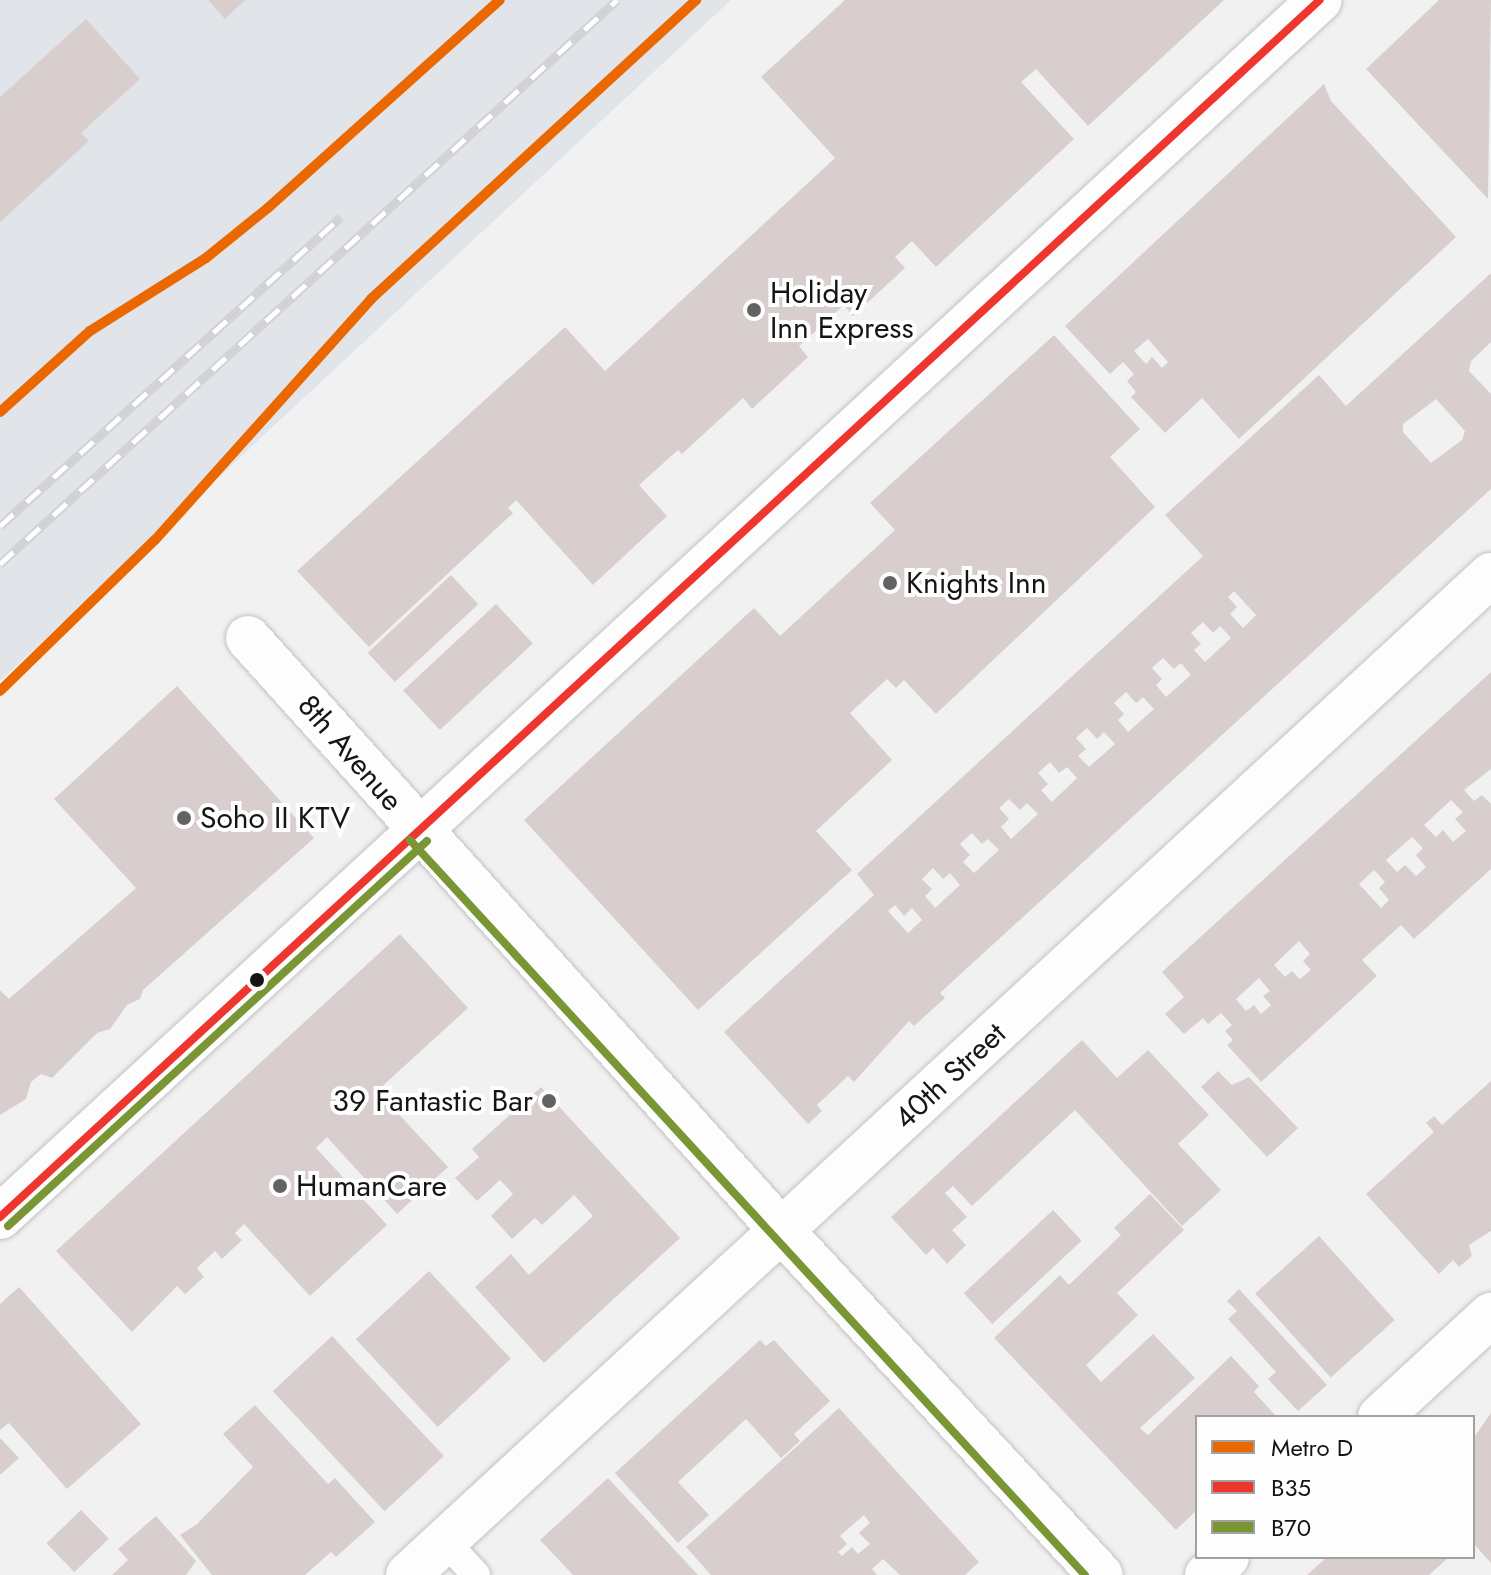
<!DOCTYPE html>
<style>
body{margin:0}
#map{position:relative;width:1491px;height:1575px;overflow:hidden;background:#f1f1f2;font-family:Jost,sans-serif}
div>[style]{position:absolute}
.built>*{inset:0;background:#e1e5ea}
.building>*{inset:0;background:#d9cece;transform-origin:0 0}
.roads{filter:drop-shadow(0 0 2px #c2c2c3) drop-shadow(0 0 2px #c2c2c3)}
.lane>*{height:28px;margin:-14px;padding:0 14px;transform-origin:14px;border-radius:14px;background:#fdfdfd}
.street>*{height:44px;margin:-22px;padding:0 22px;transform-origin:22px;border-radius:22px;background:#fdfdfd}
.secondary>*{height:44px;margin:-22px;padding:0 22px;transform-origin:22px;border-radius:22px;background:#fdfdfd}
.rail>*{height:9px;margin-top:-4.5px;transform-origin:0;background:repeating-linear-gradient(90deg,#fefeff 0 18px,#d2d2d3 0 36px);box-sizing:border-box;border-block:2px solid #d2d2d3}
.bus-1>*{height:8px;margin:-4px;padding:0 4px;transform-origin:4px;border-radius:4px;background:#ee352e}
.bus-2>*{height:8px;margin:-4px;padding:0 4px;transform-origin:4px;border-radius:4px;background:#799534}
.metro-1>*{height:10px;margin:-5px;padding:0 5px;transform-origin:5px;border-radius:5px;background:#eb6800}
.dots>*{width:22px;height:22px;translate:-50% -50%;box-sizing:border-box;border:4px solid #fefeff;border-radius:50%}
span{translate:-50% -50%;white-space:nowrap;text-align:center;line-height:1.15;-webkit-text-stroke:8px #fefeff;paint-order:stroke}
.poi-label{font-size:30px;color:#151516}
.left{translate:0 -50%;text-align:left}
.right{translate:-100% -50%;text-align:right}
.street-label{font-size:30px;color:#151516}
.legend{position:absolute;left:1195px;top:1415px;width:280px;height:144px;box-sizing:border-box;background:#fefeff;border:2px solid #a1a1a2;margin:0;padding:10px 14px;list-style:none;font-size:24px;color:#151516}
.legend li{display:flex;align-items:center;gap:16px;height:40px}
.legend b{width:40px;border:2px solid #a1a1a2}
</style>
<div id="map">
<div class="built">
<div style="clip-path:polygon(0 0,731px 0,0 681px)"></div>
</div>
<div class="building">
<div style="clip-path:polygon(208px 0,245px 0,225px 19px)"></div>
<div style="clip-path:polygon(845px 0,1224px 0,1088px 126px,1036px 69px,1021px 82px,1074px 139px,936px 267px,912px 241px,895px 257px,905px 268px,853px 316px,844px 305px,799px 346px,808px 357px,752px 409px,743px 398px,682px 454px,678px 450px,639px 485px,667px 516px,593px 585px,516px 500px,508px 508px,513px 513px,369px 647px,297px 571px,565px 327px,605px 371px,835px 158px,761px 77px)"></div>
<div style="clip-path:polygon(1439px 0,1491px 0,1488px 199px,1366px 69px)"></div>
<div style="clip-path:polygon(86px 19px,140px 79px,81px 133px,89px 141px,0 222px,0 97px)"></div>
<div style="clip-path:polygon(evenodd,1324px 84px,1331px 101px,1456px 237px,1239px 439px,1202px 398px,1165px 433px,1131px 397px,1136px 392px,1127px 381px,1134px 374px,1123px 362px,1110px 374px,1065px 326px,1324px 84px,1148px 339px,1168px 362px,1162px 368px,1152px 357px,1146px 364px,1134px 351px,1148px 339px)"></div>
<div style="clip-path:polygon(evenodd,1491px 273px,1491px 342px,1471px 361px,1469px 371px,1491px 394px,1491px 489px,953px 981px,940px 993px,945px 998px,914px 1026px,909px 1021px,854px 1082px,848px 1076px,817px 1105px,822px 1111px,808px 1124px,724px 1032px,874px 895px,857px 874px,1203px 556px,1165px 515px,1319px 375px,1346px 406px,1491px 273px,1436px 399px,1465px 431px,1462px 440px,1431px 463px,1403px 432px,1403px 424px,1436px 399px,1491px 273px,1234px 591px,1256px 615px,1243px 628px,1230px 614px,1237px 607px,1228px 597px,1234px 591px,1491px 273px,1203px 622px,1213px 633px,1220px 626px,1231px 638px,1205px 662px,1194px 650px,1201px 644px,1191px 633px,1203px 622px,1491px 273px,1163px 658px,1174px 669px,1181px 663px,1191px 675px,1166px 697px,1156px 685px,1162px 679px,1152px 668px,1163px 658px,1491px 273px,1126px 692px,1136px 703px,1143px 697px,1154px 709px,1128px 732px,1118px 720px,1124px 714px,1114px 703px,1126px 692px,1491px 273px,1087px 728px,1097px 739px,1104px 732px,1115px 744px,1089px 767px,1078px 756px,1086px 749px,1076px 738px,1087px 728px,1491px 273px,1050px 762px,1059px 773px,1067px 767px,1077px 778px,1052px 802px,1041px 790px,1048px 784px,1038px 773px,1050px 762px,1491px 273px,1009px 799px,1020px 810px,1027px 803px,1038px 814px,1011px 839px,1001px 827px,1009px 819px,999px 808px,1009px 799px,1491px 273px,972px 833px,982px 844px,988px 839px,999px 850px,974px 873px,963px 862px,970px 855px,960px 844px,972px 833px,1491px 273px,933px 868px,943px 879px,950px 873px,960px 885px,935px 908px,925px 896px,932px 889px,922px 879px,933px 868px,1491px 273px,895px 905px,904px 916px,912px 908px,922px 920px,908px 933px,888px 911px,895px 905px)"></div>
<div style="clip-path:polygon(1054px 335px,1140px 429px,1110px 457px,1155px 507px,936px 714px,904px 680px,896px 688px,887px 679px,850px 713px,892px 760px,816px 831px,852px 870px,698px 1010px,524px 820px,754px 608px,780px 636px,895px 530px,870px 503px)"></div>
<div style="left:451px;top:575px;width:40px;height:114px;rotate:47deg"></div>
<div style="left:496px;top:604px;width:54px;height:127px;rotate:47deg"></div>
<div style="clip-path:polygon(evenodd,1491px 672px,1491px 769px,1464px 790px,1474px 801px,1482px 795px,1491px 804px,1491px 869px,1414px 939px,1401px 925px,1362px 960px,1377px 976px,1261px 1082px,1227px 1045px,1233px 1040px,1225px 1031px,1232px 1025px,1221px 1013px,1208px 1024px,1203px 1018px,1184px 1034px,1165px 1014px,1184px 997px,1162px 972px,1491px 672px,1451px 800px,1463px 812px,1455px 819px,1466px 831px,1453px 842px,1443px 830px,1436px 837px,1424px 825px,1451px 800px,1491px 672px,1412px 837px,1423px 848px,1416px 855px,1426px 867px,1416px 876px,1405px 865px,1397px 872px,1386px 860px,1412px 837px,1491px 672px,1374px 870px,1385px 882px,1379px 888px,1389px 900px,1381px 908px,1359px 884px,1374px 870px,1491px 672px,1299px 941px,1310px 954px,1303px 961px,1311px 970px,1300px 979px,1292px 971px,1285px 977px,1274px 965px,1299px 941px,1491px 672px,1259px 978px,1270px 991px,1263px 996px,1271px 1005px,1261px 1014px,1254px 1005px,1246px 1011px,1236px 999px,1259px 978px)"></div>
<div style="clip-path:polygon(177px 686px,314px 838px,143px 990px,140px 999px,127px 1005px,110px 1029px,97px 1033px,52px 1078px,41px 1074px,31px 1082px,26px 1099px,0 1115px,0 990px,9px 999px,136px 888px,54px 799px)"></div>
<div style="clip-path:polygon(400px 934px,468px 1008px,377px 1091px,448px 1167px,397px 1214px,327px 1137px,316px 1148px,387px 1225px,310px 1296px,244px 1224px,235px 1233px,242px 1240px,222px 1259px,215px 1251px,197px 1268px,204px 1277px,185px 1294px,177px 1286px,132px 1332px,56px 1251px)"></div>
<div style="clip-path:polygon(1082px 1040px,1117px 1078px,1148px 1050px,1209px 1115px,1178px 1144px,1221px 1190px,1182px 1226px,1075px 1110px,972px 1206px,953px 1186px,945px 1193px,967px 1217px,952px 1230px,966px 1245px,947px 1264px,933px 1248px,926px 1255px,891px 1217px)"></div>
<div style="clip-path:polygon(1218px 1071px,1232px 1085px,1249px 1077px,1298px 1128px,1267px 1157px,1201px 1087px)"></div>
<div style="clip-path:polygon(1491px 1081px,1491px 1231px,1469px 1245px,1472px 1256px,1459px 1267px,1453px 1260px,1439px 1274px,1366px 1194px,1434px 1132px,1426px 1123px,1434px 1116px,1442px 1125px)"></div>
<div style="clip-path:polygon(541px 1087px,680px 1238px,544px 1363px,475px 1287px,511px 1254px,529px 1275px,593px 1216px,574px 1195px,542px 1225px,535px 1218px,512px 1239px,491px 1216px,513px 1194px,500px 1180px,477px 1201px,455px 1178px,479px 1157px,472px 1149px)"></div>
<div style="clip-path:polygon(1150px 1194px,1184px 1230px,1117px 1293px,1138px 1315px,1086px 1365px,1101px 1382px,1153px 1334px,1195px 1378px,1140px 1428px,1148px 1435px,1231px 1356px,1259px 1386px,1254px 1392px,1277px 1417px,1197px 1417px,1197px 1510px,1176px 1530px,994px 1338px,1060px 1275px,1069px 1285px,1121px 1235px,1114px 1228px)"></div>
<div style="left:1053px;top:1210px;width:42px;height:122px;rotate:47deg"></div>
<div style="left:1319px;top:1236px;width:113px;height:86px;rotate:48deg"></div>
<div style="left:429px;top:1271px;width:120px;height:100px;rotate:47deg"></div>
<div style="clip-path:polygon(19px 1287px,141px 1424px,67px 1489px,9px 1423px,0 1430px,0 1304px)"></div>
<div style="clip-path:polygon(1239px 1289px,1327px 1385px,1298px 1411px,1268px 1379px,1276px 1372px,1228px 1319px,1237px 1311px,1227px 1301px)"></div>
<div style="left:332px;top:1336px;width:164px;height:81px;rotate:47deg"></div>
<div style="clip-path:polygon(760px 1340px,766px 1346px,774px 1340px,830px 1401px,794px 1434px,800px 1441px,781px 1458px,746px 1419px,678px 1482px,709px 1515px,678px 1543px,615px 1473px)"></div>
<div style="clip-path:polygon(255px 1405px,328px 1484px,335px 1478px,375px 1522px,336px 1557px,331px 1552px,305px 1575px,212px 1575px,180px 1535px,197px 1524px,253px 1467px,223px 1434px)"></div>
<div style="clip-path:polygon(evenodd,839px 1408px,979px 1562px,965px 1575px,900px 1575px,883px 1559px,872px 1569px,877px 1575px,711px 1575px,686px 1547px,839px 1408px,864px 1515px,870px 1523px,859px 1533px,870px 1544px,858px 1554px,852px 1547px,842px 1556px,838px 1552px,847px 1544px,840px 1536px,864px 1515px)"></div>
<div style="clip-path:polygon(1491px 1413px,1491px 1563px,1473px 1543px,1473px 1439px)"></div>
<div style="clip-path:polygon(0 1438px,19px 1458px,0 1475px)"></div>
<div style="clip-path:polygon(608px 1478px,698px 1575px,573px 1575px,540px 1540px)"></div>
<div style="left:81px;top:1510px;width:40px;height:48px;rotate:46deg"></div>
<div style="clip-path:polygon(156px 1516px,196px 1561px,186px 1575px,112px 1575px,128px 1560px,118px 1549px)"></div>
<div style="clip-path:polygon(1327px 1557px,1449px 1557px,1429px 1575px,1307px 1575px)"></div>
</div>
<div class="roads">
<div class="lane">
<div style="left:445px;top:1541px;width:46px;rotate:47.6deg"></div>
</div>
<div class="street">
<div style="left:248px;top:638px;width:798px;rotate:48deg"></div>
<div style="left:782px;top:1231px;width:469px;rotate:47.2deg"></div>
<div style="left:1380px;top:1417px;width:151px;rotate:-42.6deg"></div>
<div style="left:408px;top:1575px;width:1474px;rotate:-42.72deg"></div>
<div style="left:1207px;top:1575px;width:27px;rotate:-42deg"></div>
</div>
<div class="secondary">
<div style="left:0;top:1217px;width:1795px;rotate:-42.68deg"></div>
</div>
</div>
<div class="rail">
<div style="left:0;top:526px;width:460px;rotate:-42.2deg"></div>
<div style="left:0;top:564px;width:836px;rotate:-42.43deg"></div>
</div>
<div class="bus-1">
<div style="left:0;top:1217px;width:1795px;rotate:-42.68deg"></div>
</div>
<div class="bus-2">
<div style="left:410px;top:840px;width:998px;rotate:47.44deg"></div>
<div style="left:8px;top:1226px;width:569px;rotate:-42.58deg"></div>
</div>
<div class="metro-1">
<div style="left:0;top:412px;width:121px;rotate:-42deg"></div>
<div style="left:90px;top:331px;width:137px;rotate:-32.2deg"></div>
<div style="left:206px;top:258px;width:81px;rotate:-39deg"></div>
<div style="left:269px;top:207px;width:310px;rotate:-41.9deg"></div>
<div style="left:0;top:691px;width:216px;rotate:-44.3deg"></div>
<div style="left:155px;top:540px;width:324px;rotate:-48.1deg"></div>
<div style="left:371px;top:299px;width:442px;rotate:-42.6deg"></div>
</div>
<div class="dots">
<div style="left:754px;top:310px;background:#626263"></div>
<div style="left:890px;top:583px;background:#626263"></div>
<div style="left:184px;top:818px;background:#626263"></div>
<div style="left:257px;top:980px;background:#151516"></div>
<div style="left:549px;top:1101px;background:#626263"></div>
<div style="left:280px;top:1186px;background:#626263"></div>
</div>
<div class="poi-label">
<span class="left" style="left:770px;top:310px">Holiday<br>Inn Express</span>
<span class="left" style="left:906px;top:583px">Knights Inn</span>
<span class="left" style="left:200px;top:818px">Soho II KTV</span>
<span class="right" style="left:533px;top:1101px">39 Fantastic Bar</span>
<span class="left" style="left:296px;top:1186px">HumanCare</span>
</div>
<div class="street-label">
<span style="left:350px;top:753px;rotate:49deg">8th Avenue</span>
<span style="left:950px;top:1076px;rotate:-43deg">40th Street</span>
</div>
<ul class="legend">
<li><b style="height:10px;background:#eb6800"></b>Metro D</li>
<li><b style="height:10px;background:#ee352e"></b>B35</li>
<li><b style="height:10px;background:#799534"></b>B70</li>
</ul>
</div>
